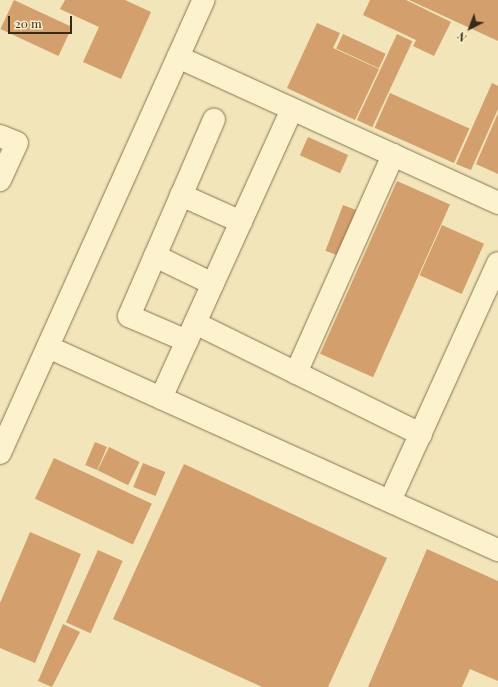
<!DOCTYPE html>
<style>
body{margin:0}
#map{position:relative;width:498px;height:687px;overflow:hidden;background:#f1e5b9;font-family:"Playfair Display",serif}
div>[style]{position:absolute}
.building>*{inset:0;background:#d39f6c;transform-origin:0 0}
.roads{filter:drop-shadow(0 0 1px #897453) drop-shadow(0 0 1px #897453)}
.minor>*{height:22px;margin:-11px;padding:0 11px;transform-origin:11px;border-radius:11px;background:#fcf2cd}
span{translate:-50% -50%;white-space:nowrap;text-align:center;line-height:1.15;-webkit-text-stroke:3px #f8eec9;paint-order:stroke}
.north{position:absolute;left:450px;top:8px;width:40px;height:40px;-webkit-text-stroke:3px #f8eec9;paint-order:stroke;rotate:222deg;font-size:11px;font-weight:700;line-height:16px;text-align:center;color:#362a19}
.north::after{content:'';display:block;margin:auto;width:14px;height:18px;background:#362a19;clip-path:polygon(50% 0,100% 100%,50% 72%,0 100%)}
.scale{position:absolute;left:8px;top:16px;width:64px;height:18px;box-sizing:border-box;border:2px solid #362a19;border-top:0;padding-left:5px;font-size:12px;line-height:14px;white-space:nowrap;color:#362a19;-webkit-text-stroke:3px #f8eec9;paint-order:stroke}
</style>
<div id="map">
<div class="building">
<div style="left:14px;top:0;width:64px;height:32px;rotate:25deg"></div>
<div style="clip-path:polygon(65px 0,125px 0,151px 12px,121px 79px,83px 62px,99px 27px,60px 9px)"></div>
<div style="clip-path:polygon(370px 0,406px 0,451px 22px,434px 56px,413px 46px,416px 40px,363px 15px)"></div>
<div style="clip-path:polygon(409px 0,498px 0,498px 41px)"></div>
<div style="clip-path:polygon(317px 23px,340px 33px,333px 48px,379px 69px,355px 120px,287px 88px)"></div>
<div style="left:343px;top:34px;width:47px;height:16px;rotate:25deg"></div>
<div style="left:397px;top:34px;width:17px;height:95px;rotate:25deg"></div>
<div style="clip-path:polygon(492px 83px,498px 86px,498px 109px,471px 170px,456px 164px)"></div>
<div style="left:390px;top:93px;width:87px;height:38px;rotate:24deg"></div>
<div style="clip-path:polygon(498px 113px,498px 174px,476px 164px)"></div>
<div style="left:308px;top:137px;width:44px;height:20px;rotate:24deg"></div>
<div style="left:397px;top:181px;width:58px;height:189px;rotate:24deg"></div>
<div style="left:343px;top:205px;width:14px;height:49px;rotate:21deg"></div>
<div style="left:442px;top:225px;width:46px;height:55px;rotate:24deg"></div>
<div style="left:95px;top:442px;width:13px;height:25px;rotate:23deg"></div>
<div style="left:109px;top:447px;width:34px;height:26px;rotate:26deg"></div>
<div style="left:54px;top:458px;width:108px;height:45px;rotate:25deg"></div>
<div style="left:143px;top:463px;width:24px;height:26px;rotate:22deg"></div>
<div style="clip-path:polygon(184px 464px,387px 558px,328px 687px,262px 687px,113px 619px)"></div>
<div style="clip-path:polygon(30px 532px,81px 554px,35px 663px,0 648px,0 603px)"></div>
<div style="clip-path:polygon(427px 549px,498px 581px,498px 681px,470px 669px,462px 687px,368px 687px)"></div>
<div style="left:98px;top:550px;width:27px;height:79px;rotate:24deg"></div>
<div style="clip-path:polygon(63px 624px,80px 632px,52px 687px,38px 681px)"></div>
</div>
<div class="roads">
<div class="minor">
<div style="left:178px;top:57px;width:352px;rotate:24.5deg"></div>
<div style="left:0;top:136px;width:18px;rotate:22deg"></div>
<div style="left:17px;top:143px;width:41px;rotate:114.7deg"></div>
<div style="left:181px;top:195px;width:66px;rotate:24.2deg"></div>
<div style="left:155px;top:256px;width:64px;rotate:25.8deg"></div>
<div style="left:195px;top:323px;width:252px;rotate:26.2deg"></div>
<div style="left:187px;top:341px;width:63px;rotate:-156.7deg"></div>
<div style="left:129px;top:316px;width:214px;rotate:-66.6deg"></div>
<div style="left:48px;top:347px;width:494px;rotate:24.3deg"></div>
<div style="left:296px;top:373px;width:239px;rotate:-66deg"></div>
<div style="left:161px;top:398px;width:317px;rotate:-65.6deg"></div>
<div style="left:0;top:453px;width:497px;rotate:-65.8deg"></div>
<div style="left:390px;top:501px;width:261px;rotate:-65.6deg"></div>
</div>
</div>
<div class="north">N</div>
<div class="scale">20 m</div>
</div>
